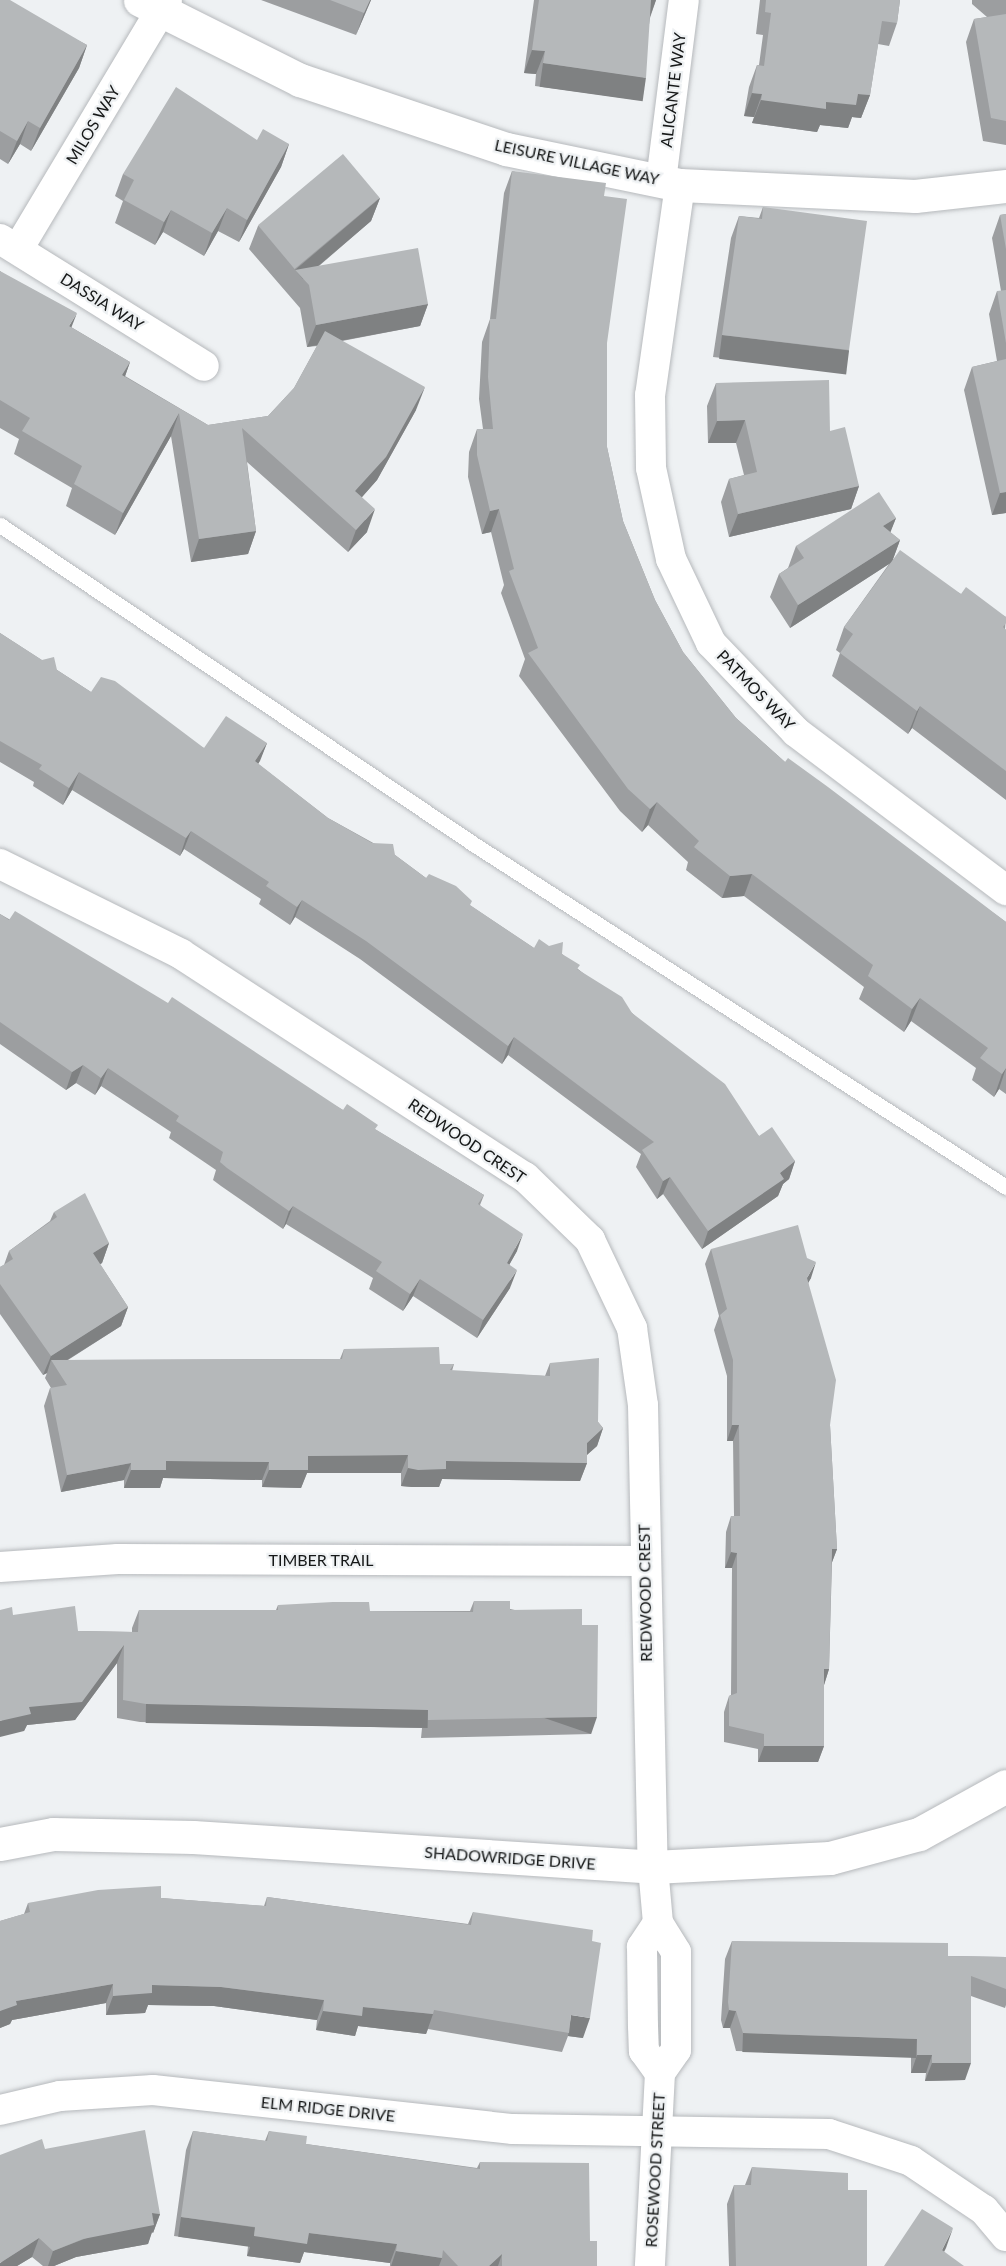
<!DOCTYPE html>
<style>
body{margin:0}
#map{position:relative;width:1006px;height:2266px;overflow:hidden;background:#eef1f3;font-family:Lato,sans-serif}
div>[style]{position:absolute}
.roads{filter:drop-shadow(0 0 2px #b6b9bc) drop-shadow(0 0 2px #b6b9bc)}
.lane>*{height:15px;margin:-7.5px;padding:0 7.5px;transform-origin:7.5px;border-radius:7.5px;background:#fff}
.street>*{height:30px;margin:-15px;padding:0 15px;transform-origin:15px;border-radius:15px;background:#fff}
.secondary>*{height:33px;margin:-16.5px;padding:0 16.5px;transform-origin:16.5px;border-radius:16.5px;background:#fff}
.wall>*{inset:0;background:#9c9ea0}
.shaded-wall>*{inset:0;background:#7f8182;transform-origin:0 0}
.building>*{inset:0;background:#b5b8ba;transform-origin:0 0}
span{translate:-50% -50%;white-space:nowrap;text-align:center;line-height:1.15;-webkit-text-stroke:4.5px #eef1f3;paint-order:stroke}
.street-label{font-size:16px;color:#161818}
</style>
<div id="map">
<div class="roads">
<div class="lane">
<div style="left:0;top:525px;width:573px;rotate:33.97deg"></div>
<div style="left:475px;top:845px;width:632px;rotate:32.78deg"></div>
</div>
<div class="street">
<div style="left:661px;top:181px;width:182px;rotate:-82.8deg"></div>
<div style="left:680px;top:185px;width:212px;rotate:98.1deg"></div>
<div style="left:650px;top:395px;width:73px;rotate:89.2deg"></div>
<div style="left:651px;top:468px;width:93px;rotate:77.6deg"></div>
<div style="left:671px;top:559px;width:93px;rotate:64.5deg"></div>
<div style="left:711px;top:643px;width:123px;rotate:46.3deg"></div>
<div style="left:796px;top:732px;width:263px;rotate:37deg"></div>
<div style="left:0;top:239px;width:240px;rotate:31.9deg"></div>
<div style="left:18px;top:249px;width:290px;rotate:-59.1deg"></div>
<div style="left:0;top:864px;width:202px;rotate:26.4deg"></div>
<div style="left:181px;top:954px;width:410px;rotate:33deg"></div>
<div style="left:525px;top:1177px;width:91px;rotate:44.1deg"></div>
<div style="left:590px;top:1240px;width:98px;rotate:64.5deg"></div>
<div style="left:632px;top:1328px;width:78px;rotate:81.9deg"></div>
<div style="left:643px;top:1405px;width:462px;rotate:88.8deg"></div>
<div style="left:653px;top:1867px;width:56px;rotate:84.9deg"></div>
<div style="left:658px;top:1923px;width:34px;rotate:58deg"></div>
<div style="left:676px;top:1952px;width:98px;rotate:90deg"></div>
<div style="left:676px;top:2050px;width:28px;rotate:125deg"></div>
<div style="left:660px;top:2073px;width:193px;rotate:93deg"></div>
<div style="left:0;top:1567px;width:118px;rotate:-3.9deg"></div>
<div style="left:118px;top:1559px;width:525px;rotate:0.22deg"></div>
<div style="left:658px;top:1923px;width:29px;rotate:124deg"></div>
<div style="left:642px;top:1947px;width:79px;rotate:89.3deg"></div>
<div style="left:643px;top:2026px;width:25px;rotate:88deg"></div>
<div style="left:644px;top:2051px;width:27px;rotate:54deg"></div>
<div style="left:0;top:2110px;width:62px;rotate:-13.1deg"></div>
<div style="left:60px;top:2096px;width:93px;rotate:-3.7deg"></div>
<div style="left:153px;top:2090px;width:362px;rotate:6.2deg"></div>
<div style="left:513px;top:2129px;width:316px;rotate:0.9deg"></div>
<div style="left:829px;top:2134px;width:86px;rotate:18.2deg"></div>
<div style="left:911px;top:2161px;width:88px;rotate:33.9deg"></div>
<div style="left:984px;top:2210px;width:34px;rotate:50deg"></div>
</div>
<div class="secondary">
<div style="left:140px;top:0;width:179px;rotate:26.6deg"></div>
<div style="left:300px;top:80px;width:217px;rotate:18.5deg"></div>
<div style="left:506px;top:149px;width:178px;rotate:11.7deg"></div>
<div style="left:680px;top:185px;width:235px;rotate:2.7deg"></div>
<div style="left:915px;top:196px;width:92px;rotate:-6.3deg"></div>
<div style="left:0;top:1844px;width:54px;rotate:-10.7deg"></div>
<div style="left:53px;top:1834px;width:140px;rotate:1.2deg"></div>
<div style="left:193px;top:1837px;width:461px;rotate:3.7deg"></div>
<div style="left:653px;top:1867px;width:177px;rotate:-2.9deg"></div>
<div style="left:830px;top:1858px;width:92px;rotate:-15.1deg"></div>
<div style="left:919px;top:1834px;width:99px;rotate:-28.9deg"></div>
</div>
</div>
<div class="wall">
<div style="clip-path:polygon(0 0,87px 45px,79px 68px,31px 151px,20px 144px,8px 164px,0 159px)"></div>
<div style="clip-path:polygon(261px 0,371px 0,356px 35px)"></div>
<div style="clip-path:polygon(534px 0,656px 0,650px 18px,638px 100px,535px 86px,536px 74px,524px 73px)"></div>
<div style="clip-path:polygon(760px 0,900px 0,897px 23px,889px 46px,878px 44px,870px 95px,861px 118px,852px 117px,848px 128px,820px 125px,817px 132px,752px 123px,754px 117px,744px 116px,749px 87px,757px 65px,759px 65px,763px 35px,756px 34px)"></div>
<div style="clip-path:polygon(972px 0,1006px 0,1006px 145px,983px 141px,966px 42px,974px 19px,987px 17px,972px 4px)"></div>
<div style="clip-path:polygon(257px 140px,289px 144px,281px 167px,239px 242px,218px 231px,204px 256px,163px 232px,155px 245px,115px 223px,123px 201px,115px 196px,123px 174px)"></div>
<div style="clip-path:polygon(512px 171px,604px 196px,607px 343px,607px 447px,623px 521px,655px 600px,683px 652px,736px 718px,785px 762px,1006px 922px,1006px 1094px,999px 1089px,994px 1097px,972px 1080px,976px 1068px,911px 1021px,904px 1032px,859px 999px,864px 987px,744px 896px,722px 898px,686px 870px,688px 862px,648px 825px,642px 832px,620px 811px,519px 676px,525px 659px,501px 593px,504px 585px,491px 532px,482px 534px,468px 477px,469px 452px,477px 429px,483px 429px,479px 399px,482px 342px,490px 319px,504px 193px)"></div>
<div style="clip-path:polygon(380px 198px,371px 221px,319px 266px,428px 304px,420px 326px,342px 341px,416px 410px,377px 480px,362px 497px,367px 532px,348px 552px,247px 462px,256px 531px,248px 554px,191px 562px,171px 436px,115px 535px,66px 506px,72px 488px,14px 454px,19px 439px,0 428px,0 271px,71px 327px,130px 362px,125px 376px,208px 425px,268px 416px,294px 388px,317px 346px,307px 347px,300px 308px,249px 249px,258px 226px)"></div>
<div style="clip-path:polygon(763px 207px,849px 350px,841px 372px,713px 357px,731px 238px,739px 216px,759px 218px)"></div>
<div style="clip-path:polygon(1006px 214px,1006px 513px,992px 515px,964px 390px,972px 367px,997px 361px,989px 314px,997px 291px,1001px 291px,992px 238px,1000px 215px)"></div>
<div style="clip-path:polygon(716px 383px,830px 431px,859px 486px,851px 509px,729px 537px,721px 502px,729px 479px,744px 475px,736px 443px,708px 443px,707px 406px)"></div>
<div style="clip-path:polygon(896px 518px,890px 532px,900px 540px,893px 559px,1006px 617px,1005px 629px,1006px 630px,1006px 800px,912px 728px,908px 734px,832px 676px,840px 653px,836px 650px,844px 627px,889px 564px,790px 628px,770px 597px,779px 574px,788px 568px,796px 546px)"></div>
<div style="clip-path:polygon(0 633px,91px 692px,204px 748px,267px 743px,258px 764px,328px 818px,395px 855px,426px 878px,471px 906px,534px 948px,562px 954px,578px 969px,632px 1013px,759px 1136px,795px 1161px,789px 1179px,783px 1184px,778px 1196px,702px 1249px,663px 1194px,657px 1199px,636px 1167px,641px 1154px,508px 1055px,502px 1064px,360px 959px,295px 917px,290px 925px,259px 904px,261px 899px,184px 849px,180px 856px,72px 790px,63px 805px,33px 786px,34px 782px,0 762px)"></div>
<div style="clip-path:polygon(0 914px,343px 1110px,484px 1195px,480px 1205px,517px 1251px,509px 1265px,510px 1288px,477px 1338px,413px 1296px,403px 1311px,369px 1289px,373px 1278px,286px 1224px,283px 1229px,221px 1186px,213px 1180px,216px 1170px,169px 1138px,171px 1132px,101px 1086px,95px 1095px,76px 1083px,66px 1090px,0 1044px)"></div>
<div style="clip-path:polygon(54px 1212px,109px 1243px,102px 1263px,100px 1264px,128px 1307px,121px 1326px,68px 1360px,340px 1359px,344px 1349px,440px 1364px,454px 1364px,452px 1371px,545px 1376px,550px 1363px,603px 1428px,597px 1446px,587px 1455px,587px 1463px,580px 1481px,442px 1479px,439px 1487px,412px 1487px,401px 1486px,401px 1473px,307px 1473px,301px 1488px,262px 1487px,262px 1480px,163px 1478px,160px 1488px,124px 1488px,124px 1480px,61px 1492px,44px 1406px,50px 1388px,51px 1388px,45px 1378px,47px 1373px,43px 1375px,0 1314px,0 1267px,4px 1265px,9px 1251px,50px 1221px)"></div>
<div style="clip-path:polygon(711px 1249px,811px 1278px,808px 1282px,830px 1425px,837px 1549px,832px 1562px,829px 1669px,824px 1685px,824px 1746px,818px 1762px,758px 1762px,758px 1749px,724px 1742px,724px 1712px,729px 1696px,731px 1695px,732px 1568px,725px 1568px,726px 1532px,731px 1516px,734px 1516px,733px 1441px,727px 1441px,727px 1376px,714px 1330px,719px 1316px,705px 1264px)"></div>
<div style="clip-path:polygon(474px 1601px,582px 1625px,591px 1734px,421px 1738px,422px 1728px,140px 1722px,117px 1718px,117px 1663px,75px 1720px,27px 1725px,24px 1731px,13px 1615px,78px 1631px,132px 1632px,132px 1628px,139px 1610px,276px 1610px,278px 1605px,370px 1611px,470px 1611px)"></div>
<div style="clip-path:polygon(267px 1897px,468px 1924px,473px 1912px,583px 2038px,568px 2036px,562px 2052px,428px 2029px,426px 2034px,358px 2026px,355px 2036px,316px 2030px,317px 2020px,214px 2006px,148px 2005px,145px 2013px,106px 2015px,106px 2003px,12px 2020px,10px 2024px,0 2028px,0 1921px,24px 1914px,28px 1903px,161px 1898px,264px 1906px)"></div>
<div style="clip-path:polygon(732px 1941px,948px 1956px,1006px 1957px,1006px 2005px,1005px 2008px,971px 1996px,965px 2080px,925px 2081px,926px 2073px,911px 2073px,911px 2056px,736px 2051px,730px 2028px,723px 2028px,721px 2020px,725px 1959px)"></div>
<div style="clip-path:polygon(193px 2131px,265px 2141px,269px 2131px,306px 2144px,477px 2168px,480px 2162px,590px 2241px,597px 2266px,390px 2266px,390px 2263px,304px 2252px,300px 2263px,247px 2256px,248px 2246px,174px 2236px,186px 2150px)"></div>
<div style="clip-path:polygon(45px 2149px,160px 2214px,153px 2233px,152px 2232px,148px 2244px,76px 2257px,54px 2266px,43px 2266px,32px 2257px,17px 2266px,0 2266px)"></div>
<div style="clip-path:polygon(752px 2167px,848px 2190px,867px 2266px,729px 2266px,727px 2204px,734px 2185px,745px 2185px)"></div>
</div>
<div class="shaded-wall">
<div style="clip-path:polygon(370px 0,371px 0,356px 35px,364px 13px)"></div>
<div style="clip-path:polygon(650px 0,656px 0,648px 22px)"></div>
<div style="clip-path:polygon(87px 45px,79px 68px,31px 151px,40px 128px)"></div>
<div style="clip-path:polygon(532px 50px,545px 51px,536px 74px,524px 73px)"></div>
<div style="left:543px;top:63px;width:104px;height:24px;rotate:8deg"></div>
<div style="clip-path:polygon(752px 93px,762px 94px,754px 117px,744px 116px)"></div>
<div style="clip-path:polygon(858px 94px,870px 95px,861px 118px,852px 117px,848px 128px,820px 125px,817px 132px,752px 123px,761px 100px,826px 102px)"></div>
<div style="clip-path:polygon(28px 121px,20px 144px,8px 164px,17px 141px)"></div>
<div style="clip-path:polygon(289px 144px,281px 167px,239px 242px,247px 220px)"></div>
<div style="clip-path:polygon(380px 198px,371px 221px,303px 279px,295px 270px,287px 293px,295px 270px)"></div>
<div style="clip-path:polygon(227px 208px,218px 231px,204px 256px,212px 233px)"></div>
<div style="clip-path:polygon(171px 210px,163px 232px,155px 245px,164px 222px)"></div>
<div style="clip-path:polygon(428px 304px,420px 326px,307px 347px,316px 325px)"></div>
<div style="clip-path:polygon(77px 313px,68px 336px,69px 326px)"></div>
<div style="left:722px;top:335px;width:128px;height:24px;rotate:7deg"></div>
<div style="clip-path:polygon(130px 362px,122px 385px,122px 375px)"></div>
<div style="clip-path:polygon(425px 387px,416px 410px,377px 480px,347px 514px,355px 491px)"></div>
<div style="clip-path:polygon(179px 413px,171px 436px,115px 535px,123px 513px)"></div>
<div style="clip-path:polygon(745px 420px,736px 443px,708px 443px,717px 421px)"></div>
<div style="clip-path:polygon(859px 486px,851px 509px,729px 537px,738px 514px)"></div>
<div style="clip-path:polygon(1006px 492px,1006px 513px,992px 515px,1000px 493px)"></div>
<div style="clip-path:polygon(375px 509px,367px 532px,348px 552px,356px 530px)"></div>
<div style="clip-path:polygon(499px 509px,491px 532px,482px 534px,490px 511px)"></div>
<div style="clip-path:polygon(896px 518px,887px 541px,883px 526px)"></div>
<div style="clip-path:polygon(256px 531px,248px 554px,191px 562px,199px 539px)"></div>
<div style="clip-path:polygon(900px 540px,892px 562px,790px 628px,798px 605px)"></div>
<div style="clip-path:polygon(920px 706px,912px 728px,908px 734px,917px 711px)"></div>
<div style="clip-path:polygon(267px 743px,260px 761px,248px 779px,255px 761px)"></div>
<div style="clip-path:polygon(79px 772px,72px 790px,63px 805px,69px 788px)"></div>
<div style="clip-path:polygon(657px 802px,648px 825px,642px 832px,650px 809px)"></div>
<div style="clip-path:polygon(191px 831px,184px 849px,180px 856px,186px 838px)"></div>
<div style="clip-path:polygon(752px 874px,744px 896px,722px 898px,730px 876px)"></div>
<div style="clip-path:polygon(302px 900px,295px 917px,290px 925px,297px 907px)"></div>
<div style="clip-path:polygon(920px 998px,911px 1021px,904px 1032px,912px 1009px)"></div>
<div style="clip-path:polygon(514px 1037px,508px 1055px,502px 1064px,508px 1046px)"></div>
<div style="clip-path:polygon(83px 1065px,76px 1083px,66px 1090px,72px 1072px)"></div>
<div style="clip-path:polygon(108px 1068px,101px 1086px,95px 1095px,101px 1078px)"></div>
<div style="clip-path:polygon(1006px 1068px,999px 1089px,994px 1097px,1002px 1074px)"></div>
<div style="clip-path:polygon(795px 1161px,789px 1179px,783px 1184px,778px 1196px,702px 1249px,708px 1231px,780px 1173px)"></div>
<div style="clip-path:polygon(670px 1177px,663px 1194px,657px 1199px,663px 1181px)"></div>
<div style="clip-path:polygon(293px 1206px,286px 1224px,283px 1229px,289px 1211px)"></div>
<div style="clip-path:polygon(523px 1234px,517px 1251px,500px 1281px,507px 1263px)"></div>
<div style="clip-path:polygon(109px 1243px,102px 1263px,86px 1273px,93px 1253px)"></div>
<div style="clip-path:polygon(816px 1262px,811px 1278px,802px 1294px,807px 1278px)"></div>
<div style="clip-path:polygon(517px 1270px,510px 1288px,477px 1338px,483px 1320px)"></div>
<div style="clip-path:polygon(420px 1279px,413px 1296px,403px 1311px,410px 1294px)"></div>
<div style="clip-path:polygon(128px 1307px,121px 1326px,56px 1367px,51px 1360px,47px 1373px,43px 1375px,51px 1356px)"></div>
<div style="clip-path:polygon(732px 1425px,739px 1425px,733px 1441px,727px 1441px)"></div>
<div style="clip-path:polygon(603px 1428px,597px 1446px,581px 1460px,587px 1443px)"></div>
<div style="clip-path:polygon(408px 1455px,401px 1473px,307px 1473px,301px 1488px,262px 1487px,269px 1470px,308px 1456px)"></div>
<div style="clip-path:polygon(166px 1461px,269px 1462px,262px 1480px,163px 1478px,160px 1488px,124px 1488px,131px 1470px)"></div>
<div style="clip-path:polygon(446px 1461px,587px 1463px,580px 1481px,442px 1479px,439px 1487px,412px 1487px,401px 1486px,408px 1468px)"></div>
<div style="clip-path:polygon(131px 1463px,124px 1480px,61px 1492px,67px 1475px)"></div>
<div style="clip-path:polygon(832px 1549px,837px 1549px,831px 1565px)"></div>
<div style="clip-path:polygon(731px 1552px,737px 1553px,732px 1568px,725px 1568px)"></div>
<div style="clip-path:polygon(124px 1645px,117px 1663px,75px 1720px,27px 1725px,24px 1731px,0 1737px,0 1721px,29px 1707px)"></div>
<div style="clip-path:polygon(824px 1669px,829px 1669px,824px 1685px)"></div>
<div style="left:146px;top:1704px;width:282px;height:19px;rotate:1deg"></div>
<div style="left:597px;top:1717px;width:18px;height:169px;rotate:109deg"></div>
<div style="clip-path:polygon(764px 1746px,824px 1746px,818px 1762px,758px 1762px)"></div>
<div style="clip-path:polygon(113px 1984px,106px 2003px,12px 2020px,10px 2024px,0 2028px,0 2011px,16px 2001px)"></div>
<div style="clip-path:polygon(152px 1985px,221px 1987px,324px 2000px,317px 2020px,214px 2006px,148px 2005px,145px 2013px,106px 2015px,113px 1996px)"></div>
<div style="clip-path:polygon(363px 2007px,433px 2014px,426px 2034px,358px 2026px,355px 2036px,316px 2030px,323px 2011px)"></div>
<div style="clip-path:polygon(729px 2010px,736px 2011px,730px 2028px,723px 2028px)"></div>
<div style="clip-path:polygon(571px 2015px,590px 2018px,583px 2038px,568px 2036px)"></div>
<div style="left:743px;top:2033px;width:174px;height:19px;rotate:2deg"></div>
<div style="clip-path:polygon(917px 2055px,932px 2055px,926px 2073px,911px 2073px)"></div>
<div style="clip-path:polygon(932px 2063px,971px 2063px,965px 2080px,925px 2081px)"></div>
<div style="clip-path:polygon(152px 2213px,160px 2214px,153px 2233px,152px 2232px,148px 2244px,76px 2257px,54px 2266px,48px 2266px,53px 2251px)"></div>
<div style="left:181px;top:2217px;width:75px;height:20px;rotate:8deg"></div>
<div style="clip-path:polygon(953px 2228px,946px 2248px,937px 2266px,942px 2250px)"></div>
<div style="clip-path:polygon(309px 2233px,397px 2244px,390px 2263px,304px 2252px,300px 2263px,247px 2256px,254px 2236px)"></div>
<div style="clip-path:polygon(39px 2238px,32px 2257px,17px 2266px,0 2266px,0 2263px)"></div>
<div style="clip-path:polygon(396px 2251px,442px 2258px,439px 2266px,391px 2266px)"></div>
<div style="clip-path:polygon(502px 2254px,498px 2266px,489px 2266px)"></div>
</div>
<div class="building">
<div style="clip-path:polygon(0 0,10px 0,87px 45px,40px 128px,28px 121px,17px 141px,0 131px)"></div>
<div style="clip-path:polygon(330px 0,370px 0,364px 13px)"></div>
<div style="clip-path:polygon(539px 0,651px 0,646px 78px,543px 63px,545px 51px,532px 50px)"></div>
<div style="clip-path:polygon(766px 0,900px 0,897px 23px,882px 21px,870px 95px,858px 94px,856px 105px,826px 102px,826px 109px,761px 100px,762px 94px,752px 93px,757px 65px,764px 66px,771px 13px,765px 12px)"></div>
<div style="clip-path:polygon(1006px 14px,1006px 121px,991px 118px,974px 19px)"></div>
<div style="clip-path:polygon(176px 87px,257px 140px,263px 129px,289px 144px,247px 220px,227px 208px,212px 233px,171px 210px,164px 222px,124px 200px,134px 180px,123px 174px)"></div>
<div style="left:343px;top:154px;width:57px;height:111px;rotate:50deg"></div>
<div style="clip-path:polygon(512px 171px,606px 183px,604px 196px,627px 199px,607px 343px,607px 447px,623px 521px,655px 600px,683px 652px,736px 718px,785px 762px,788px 758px,828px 787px,1006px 922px,1006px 1068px,1002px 1074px,980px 1058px,988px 1048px,920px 998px,912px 1009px,868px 976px,873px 965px,752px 874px,730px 876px,694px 847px,699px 841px,657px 802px,650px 809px,628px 789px,528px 653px,538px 648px,509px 571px,514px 569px,499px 509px,490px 511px,477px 455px,477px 429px,493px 429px,488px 377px,490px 319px,496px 319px)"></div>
<div style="clip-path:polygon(763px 207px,867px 221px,849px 350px,722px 335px,739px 216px,762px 219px)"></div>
<div style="clip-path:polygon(1006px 214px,1006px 249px,1000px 215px)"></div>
<div style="clip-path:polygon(418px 248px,428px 304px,316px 325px,309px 285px,295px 270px)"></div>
<div style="clip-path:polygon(0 271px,77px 313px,69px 326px,130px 362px,122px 375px,208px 425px,268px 416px,294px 388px,325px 331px,425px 387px,386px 457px,355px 491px,375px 509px,356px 530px,242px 428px,256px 531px,199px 539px,179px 413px,123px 513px,74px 484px,82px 466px,22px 431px,30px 418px,0 400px)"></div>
<div style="clip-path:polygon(1006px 290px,1006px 343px,997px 291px)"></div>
<div style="clip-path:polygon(1006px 359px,1006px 492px,1000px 493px,972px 367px)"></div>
<div style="clip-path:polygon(829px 380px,830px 431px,845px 427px,859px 486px,738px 514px,729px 479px,757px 472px,745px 420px,717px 421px,716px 383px)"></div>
<div style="clip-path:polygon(879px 492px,896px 518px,883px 526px,900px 540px,798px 605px,779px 574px,804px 558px,796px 546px)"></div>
<div style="clip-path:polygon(900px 550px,961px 594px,966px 587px,1006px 617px,1006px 623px,1003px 627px,1006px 630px,1006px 771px,920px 706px,917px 711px,840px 653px,853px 634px,844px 627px)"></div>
<div style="clip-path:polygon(0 633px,42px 660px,54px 657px,57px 670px,91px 692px,101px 677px,115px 681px,204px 748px,226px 716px,267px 743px,255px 761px,328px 818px,372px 843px,393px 844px,395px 855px,426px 878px,429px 874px,456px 886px,472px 901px,470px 905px,534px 948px,539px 939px,549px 946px,563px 942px,562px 954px,580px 965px,577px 969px,622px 997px,632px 1013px,725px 1084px,759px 1136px,772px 1127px,795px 1161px,780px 1173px,784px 1179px,708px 1231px,670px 1177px,663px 1181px,642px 1150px,654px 1142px,514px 1037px,508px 1046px,366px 941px,302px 900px,297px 907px,266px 886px,269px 882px,191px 831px,186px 838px,79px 772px,69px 788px,39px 769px,42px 765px,0 741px)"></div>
<div style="clip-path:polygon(15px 911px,168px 1003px,172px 997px,343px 1110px,347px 1104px,378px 1125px,375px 1129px,484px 1195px,478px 1204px,523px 1234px,507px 1263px,517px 1270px,483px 1320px,420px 1279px,410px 1294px,376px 1271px,382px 1262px,293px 1206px,289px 1211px,227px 1168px,220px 1162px,223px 1152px,176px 1121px,179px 1116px,108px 1068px,101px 1078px,83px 1065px,72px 1072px,0 1022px,0 914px,9px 920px)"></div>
<div style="clip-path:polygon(85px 1193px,109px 1243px,93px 1253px,128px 1307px,51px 1356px,0 1284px,0 1267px,13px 1259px,9px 1251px,57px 1217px,54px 1212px)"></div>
<div style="clip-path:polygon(798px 1225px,807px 1258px,816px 1262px,807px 1278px,836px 1380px,830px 1425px,837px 1549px,832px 1549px,829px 1669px,824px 1669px,824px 1746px,764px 1746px,764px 1734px,729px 1726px,729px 1696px,737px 1693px,737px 1553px,731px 1552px,731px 1516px,740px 1516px,739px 1425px,732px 1425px,733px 1360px,720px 1315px,727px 1309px,711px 1249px)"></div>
<div style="clip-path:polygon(439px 1347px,440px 1364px,454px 1364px,450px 1370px,550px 1376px,550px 1363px,599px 1358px,598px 1422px,603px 1428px,587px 1443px,587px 1463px,446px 1461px,446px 1469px,418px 1470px,408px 1468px,408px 1455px,308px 1456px,308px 1470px,269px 1470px,269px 1462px,166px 1461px,166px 1470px,131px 1470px,131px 1463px,67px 1475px,50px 1388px,67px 1385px,51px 1360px,342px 1359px,344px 1349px)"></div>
<div style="clip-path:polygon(474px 1601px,510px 1601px,510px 1610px,582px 1609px,582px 1625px,598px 1625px,597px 1717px,428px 1720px,428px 1710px,146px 1704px,123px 1700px,124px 1645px,82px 1702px,29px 1707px,31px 1714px,0 1721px,0 1610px,12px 1607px,13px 1615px,75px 1606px,78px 1631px,138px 1632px,139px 1610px,278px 1610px,278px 1605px,333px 1602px,369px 1602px,370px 1611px,473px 1612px)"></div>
<div style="clip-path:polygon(161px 1886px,161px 1898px,266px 1906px,267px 1897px,471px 1925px,473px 1912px,593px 1930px,592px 1941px,601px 1943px,590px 2018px,571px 2015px,569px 2033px,434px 2010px,433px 2014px,363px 2007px,362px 2016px,323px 2011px,324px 2000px,221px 1987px,152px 1985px,152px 1993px,113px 1996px,113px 1984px,16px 2001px,17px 2005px,0 2011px,0 1921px,30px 1912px,28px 1903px,98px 1890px)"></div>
<div style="clip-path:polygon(732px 1941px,948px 1943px,948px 1956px,1006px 1957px,1006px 1989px,971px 1976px,971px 2063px,932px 2063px,932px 2055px,917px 2055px,917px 2039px,743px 2033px,736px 2011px,729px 2010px,728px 2002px)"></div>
<div style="clip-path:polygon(145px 2130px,160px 2214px,152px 2213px,154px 2225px,83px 2239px,53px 2251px,39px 2238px,0 2263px,0 2155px,42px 2139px,45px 2149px)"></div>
<div style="clip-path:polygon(193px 2131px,267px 2141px,269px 2131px,307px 2136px,306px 2144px,480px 2169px,480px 2162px,589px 2163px,590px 2241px,597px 2241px,597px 2266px,502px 2266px,502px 2254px,489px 2266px,458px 2266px,443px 2250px,442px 2258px,396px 2251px,397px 2244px,309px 2233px,307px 2244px,254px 2236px,255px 2227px,181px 2217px)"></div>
<div style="clip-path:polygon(752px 2167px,848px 2173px,848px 2190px,867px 2190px,867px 2266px,736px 2266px,734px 2185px,751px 2185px)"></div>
<div style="clip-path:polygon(922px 2209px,953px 2228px,942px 2250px,964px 2266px,884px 2266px)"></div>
</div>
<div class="street-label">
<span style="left:673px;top:90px;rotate:-83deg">ALICANTE WAY</span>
<span style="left:93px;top:125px;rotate:-59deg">MILOS WAY</span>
<span style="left:577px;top:162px;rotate:12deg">LEISURE VILLAGE WAY</span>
<span style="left:102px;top:302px;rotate:32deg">DASSIA WAY</span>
<span style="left:756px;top:690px;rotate:46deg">PATMOS WAY</span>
<span style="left:467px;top:1141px;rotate:34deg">REDWOOD CREST</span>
<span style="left:321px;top:1560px">TIMBER TRAIL</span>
<span style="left:645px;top:1593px;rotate:-91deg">REDWOOD CREST</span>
<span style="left:510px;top:1858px;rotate:4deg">SHADOWRIDGE DRIVE</span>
<span style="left:328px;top:2109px;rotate:6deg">ELM RIDGE DRIVE</span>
<span style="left:655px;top:2170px;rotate:-87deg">ROSEWOOD STREET</span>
</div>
</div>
